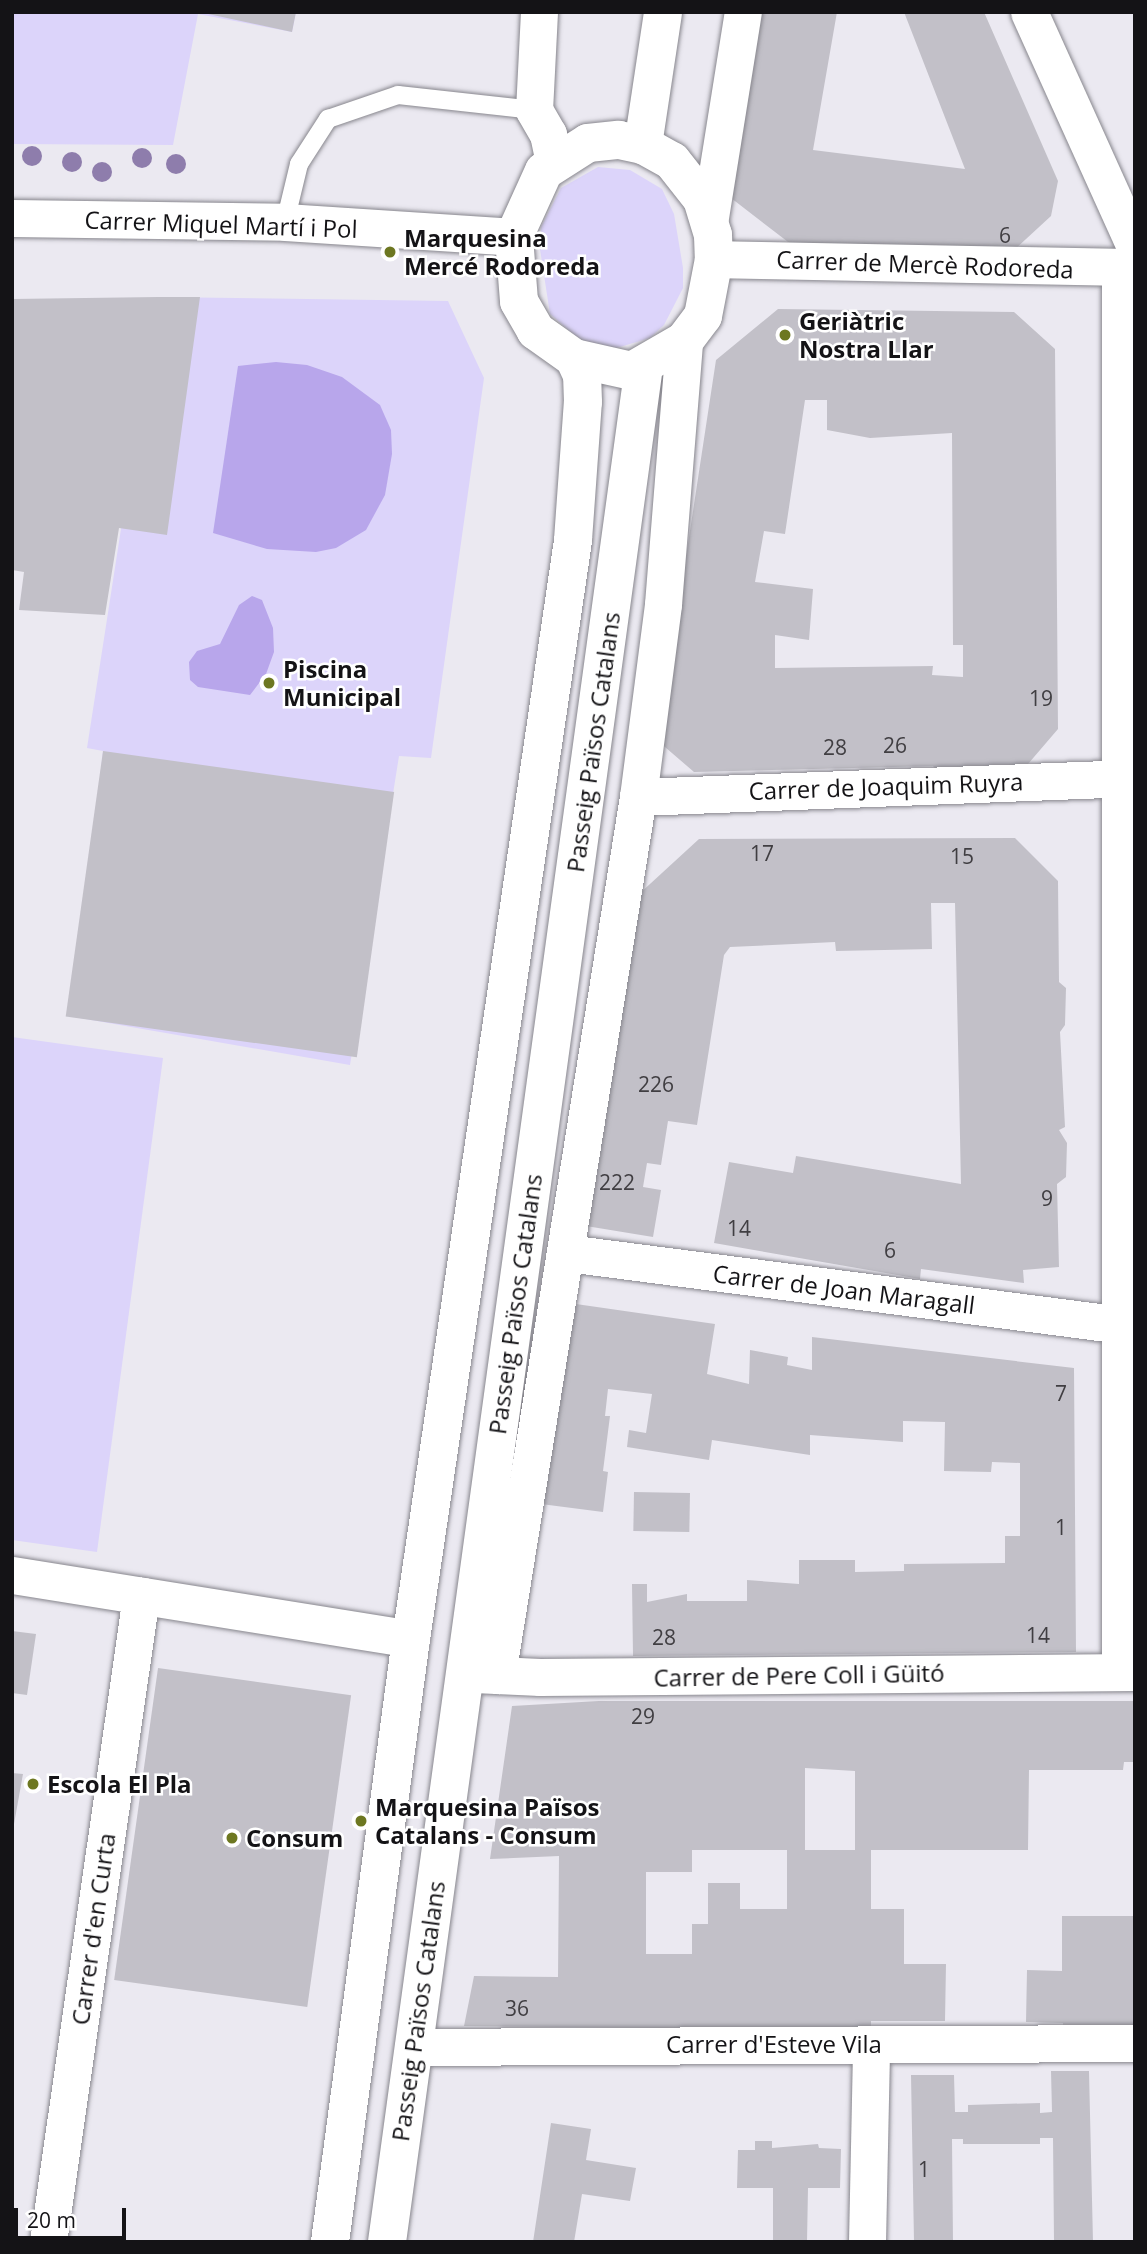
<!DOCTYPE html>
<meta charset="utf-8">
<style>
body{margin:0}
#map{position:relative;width:1147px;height:2254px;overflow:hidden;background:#ebe9f1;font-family:"Open Sans",sans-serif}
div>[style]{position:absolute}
.green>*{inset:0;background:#dcd4fa}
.water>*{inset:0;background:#b8a6eb}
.building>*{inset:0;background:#c2c0c8;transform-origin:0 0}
.roads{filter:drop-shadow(0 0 2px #87868d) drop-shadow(0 0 2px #87868d)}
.lane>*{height:18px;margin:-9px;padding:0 9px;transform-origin:9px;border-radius:9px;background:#fff}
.street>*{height:37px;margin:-18.5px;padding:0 18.5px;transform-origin:18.5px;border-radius:18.5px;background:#fff}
.secondary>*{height:38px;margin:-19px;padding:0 19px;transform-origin:19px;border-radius:19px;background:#fff}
.trees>*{width:20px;height:20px;margin:-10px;border-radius:50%;background:#8e7dac}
.dots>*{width:19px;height:19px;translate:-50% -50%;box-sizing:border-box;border:4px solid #fff;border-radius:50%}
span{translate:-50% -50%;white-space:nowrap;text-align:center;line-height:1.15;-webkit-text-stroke:5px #fff;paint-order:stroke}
.number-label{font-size:21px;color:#403e42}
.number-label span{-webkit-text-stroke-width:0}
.street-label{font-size:24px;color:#141316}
.poi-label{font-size:24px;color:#141316;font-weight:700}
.left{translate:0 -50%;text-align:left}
.frame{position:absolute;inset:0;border:14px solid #141316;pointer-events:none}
.scale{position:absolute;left:14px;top:2208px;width:112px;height:32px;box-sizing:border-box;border:4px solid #141316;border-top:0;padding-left:9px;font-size:21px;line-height:24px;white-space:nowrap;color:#141316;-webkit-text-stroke:5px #fff;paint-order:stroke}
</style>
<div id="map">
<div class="green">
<div style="clip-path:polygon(12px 12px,296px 12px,292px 32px,198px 14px,173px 145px,12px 144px)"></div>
<div style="clip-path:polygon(598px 167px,630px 170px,662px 189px,674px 214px,683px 268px,683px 288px,664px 325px,650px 338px,613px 349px,581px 341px,550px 314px,540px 249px,541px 227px,561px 188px)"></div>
<div style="clip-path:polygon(157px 297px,448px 301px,484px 378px,431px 758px,399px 756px,350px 1065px,74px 1017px,103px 751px,87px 748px)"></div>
<div style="clip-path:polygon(12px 1037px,163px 1058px,97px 1552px,12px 1540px)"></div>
</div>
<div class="water">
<div style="clip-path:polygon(276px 362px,307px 365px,342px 377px,380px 405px,391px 430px,392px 454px,385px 495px,366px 530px,336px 548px,316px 552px,267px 549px,213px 533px,238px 366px)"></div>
<div style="clip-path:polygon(252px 596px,262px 600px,273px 628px,274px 652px,266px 674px,250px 695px,198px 687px,190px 680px,189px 662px,197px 651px,220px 644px,239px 605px)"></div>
</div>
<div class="building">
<div style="clip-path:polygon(199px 12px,296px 12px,292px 32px)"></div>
<div style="clip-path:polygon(756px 12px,837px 12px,813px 150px,965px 169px,904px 12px,984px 12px,1058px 181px,1051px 216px,1014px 250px,792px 245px,731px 198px)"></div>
<div style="clip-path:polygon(158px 297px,200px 297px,167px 535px,119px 528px,105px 615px,19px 610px,24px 572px,12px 570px,12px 299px)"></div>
<div style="clip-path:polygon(evenodd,778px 309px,1014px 312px,1055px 349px,1058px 729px,1022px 771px,940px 774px,933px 766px,694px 772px,658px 741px,716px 360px,778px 309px,805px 400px,827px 400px,827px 430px,870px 438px,952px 433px,953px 645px,963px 645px,963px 677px,932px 675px,933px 666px,775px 668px,775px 635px,809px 640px,813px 589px,755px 582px,764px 531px,785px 534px,805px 400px)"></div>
<div style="left:103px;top:751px;width:294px;height:268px;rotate:8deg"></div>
<div style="clip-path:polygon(1015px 838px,1058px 881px,1059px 982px,1066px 988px,1065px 1025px,1060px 1032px,1065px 1127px,1059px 1130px,1067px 1143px,1066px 1177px,1057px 1184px,1059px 1267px,1023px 1270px,1024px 1283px,921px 1269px,920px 1279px,714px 1243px,729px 1162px,793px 1173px,796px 1156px,961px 1184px,955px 903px,931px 903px,932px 949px,836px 951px,835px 942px,730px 947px,724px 955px,697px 1125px,668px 1121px,661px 1165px,647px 1163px,643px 1187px,661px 1190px,653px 1237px,586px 1226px,638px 895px,699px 839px)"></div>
<div style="clip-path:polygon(569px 1303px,715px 1324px,707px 1374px,749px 1384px,750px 1350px,788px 1357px,787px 1365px,812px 1370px,812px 1337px,1074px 1368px,1076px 1652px,633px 1656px,632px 1584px,647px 1584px,647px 1602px,687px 1594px,687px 1601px,747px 1601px,747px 1580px,799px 1584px,799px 1560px,855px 1560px,855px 1572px,904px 1571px,904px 1564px,1005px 1563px,1005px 1536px,1020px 1536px,1020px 1463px,992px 1462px,991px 1472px,944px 1471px,945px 1422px,903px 1421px,903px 1442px,810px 1435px,810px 1455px,712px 1440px,709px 1460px,627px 1447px,629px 1430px,646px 1433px,652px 1394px,608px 1389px,605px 1416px,610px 1416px,603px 1471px,608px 1472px,603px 1512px,541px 1504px)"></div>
<div style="left:634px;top:1492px;width:56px;height:39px;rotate:1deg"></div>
<div style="clip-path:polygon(12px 1631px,36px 1634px,27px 1695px,12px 1693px)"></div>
<div style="left:158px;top:1668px;width:195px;height:315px;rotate:8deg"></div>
<div style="clip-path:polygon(evenodd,599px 1701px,1135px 1701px,1135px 1762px,1124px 1762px,1123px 1770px,1029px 1770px,1028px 1850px,871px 1850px,871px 1909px,904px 1909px,904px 1964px,946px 1964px,945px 2021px,871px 2021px,871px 2030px,464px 2026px,474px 1976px,558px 1977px,559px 1856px,490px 1859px,512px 1706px,599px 1701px,805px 1768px,855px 1771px,855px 1850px,805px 1850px,805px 1768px,599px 1701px,692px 1850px,787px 1850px,787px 1909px,740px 1909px,740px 1883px,708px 1883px,708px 1924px,692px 1924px,692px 1954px,646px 1954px,646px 1872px,692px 1872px,692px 1850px)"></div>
<div style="clip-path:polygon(12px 1773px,23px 1774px,14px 1824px,12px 1824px)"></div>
<div style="clip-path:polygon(1062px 1916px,1135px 1916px,1135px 2028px,1063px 2028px,1063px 2023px,1026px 2022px,1027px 1970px,1062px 1971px)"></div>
<div style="clip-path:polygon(1051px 2071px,1089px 2071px,1093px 2242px,1054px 2242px,1053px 2138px,1040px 2138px,1040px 2144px,963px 2144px,963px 2139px,952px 2139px,953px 2242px,914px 2242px,911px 2075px,954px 2075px,955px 2112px,968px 2112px,968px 2105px,1040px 2103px,1040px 2113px,1052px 2112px)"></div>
<div style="clip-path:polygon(551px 2123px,591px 2129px,586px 2160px,636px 2168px,630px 2201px,582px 2194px,574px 2242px,533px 2242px)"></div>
<div style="clip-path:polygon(755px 2141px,772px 2141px,772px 2148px,818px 2144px,819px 2148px,841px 2149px,840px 2188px,808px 2188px,807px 2242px,773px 2242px,773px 2188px,737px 2188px,738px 2150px,755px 2150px)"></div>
</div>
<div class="roads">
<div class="lane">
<div style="left:285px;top:222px;width:60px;rotate:-76.4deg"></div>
<div style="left:299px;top:164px;width:54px;rotate:-57.2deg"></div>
<div style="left:328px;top:119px;width:74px;rotate:-18.9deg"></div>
<div style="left:398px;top:95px;width:137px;rotate:6.3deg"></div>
</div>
<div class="street">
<div style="left:539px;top:12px;width:98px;rotate:92.9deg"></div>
<div style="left:534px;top:110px;width:28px;rotate:60deg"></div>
<div style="left:548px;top:134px;width:29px;rotate:78deg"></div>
<div style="left:1029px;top:12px;width:258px;rotate:65.7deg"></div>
<div style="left:710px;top:217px;width:208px;rotate:-80.9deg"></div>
<div style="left:12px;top:218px;width:273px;rotate:0.8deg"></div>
<div style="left:285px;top:222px;width:229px;rotate:3.7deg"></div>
<div style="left:714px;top:259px;width:421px;rotate:1.1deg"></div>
<div style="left:638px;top:797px;width:497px;rotate:-2.2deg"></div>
<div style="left:567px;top:1253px;width:560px;rotate:7.39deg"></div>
<div style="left:12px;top:1575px;width:404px;rotate:9.1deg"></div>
<div style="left:1120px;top:1672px;width:1403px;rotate:-90deg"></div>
<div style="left:474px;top:1674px;width:66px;rotate:2.6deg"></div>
<div style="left:540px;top:1677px;width:595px;rotate:-0.48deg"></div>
<div style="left:497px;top:1675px;width:889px;rotate:-80.88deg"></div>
<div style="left:638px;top:797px;width:195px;rotate:-82.6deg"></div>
<div style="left:663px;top:604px;width:264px;rotate:-85.4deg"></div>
<div style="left:413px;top:2047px;width:722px;rotate:-0.32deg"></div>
<div style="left:48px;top:2242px;width:653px;rotate:-81.81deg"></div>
<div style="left:867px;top:2242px;width:198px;rotate:-88.8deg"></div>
</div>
<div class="secondary">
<div style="left:619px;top:140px;width:25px;rotate:12deg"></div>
<div style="left:643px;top:145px;width:33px;rotate:29deg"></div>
<div style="left:672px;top:161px;width:48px;rotate:51.7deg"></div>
<div style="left:702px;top:199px;width:38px;rotate:73deg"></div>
<div style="left:713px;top:235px;width:24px;rotate:88deg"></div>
<div style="left:714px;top:259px;width:58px;rotate:100.9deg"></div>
<div style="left:703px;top:316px;width:31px;rotate:127deg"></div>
<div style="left:684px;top:341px;width:60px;rotate:150deg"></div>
<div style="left:632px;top:371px;width:59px;rotate:-167.4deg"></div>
<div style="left:574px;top:358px;width:47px;rotate:-144.6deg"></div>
<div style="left:536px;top:331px;width:34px;rotate:-120deg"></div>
<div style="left:519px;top:301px;width:64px;rotate:-94.5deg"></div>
<div style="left:514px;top:237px;width:72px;rotate:-65.6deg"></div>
<div style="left:544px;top:171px;width:52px;rotate:-32.5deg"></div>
<div style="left:588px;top:143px;width:31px;rotate:-6deg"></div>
<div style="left:643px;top:145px;width:134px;rotate:-81.4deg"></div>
<div style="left:330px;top:2242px;width:608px;rotate:-82.35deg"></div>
<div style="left:411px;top:1639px;width:1111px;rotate:-81.61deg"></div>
<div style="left:573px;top:540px;width:138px;rotate:-85.9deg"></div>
<div style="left:583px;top:402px;width:27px;rotate:-92deg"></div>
<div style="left:582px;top:375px;width:19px;rotate:-115deg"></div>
<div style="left:387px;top:2242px;width:1894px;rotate:-82.2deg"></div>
</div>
</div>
<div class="trees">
<div style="left:32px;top:156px"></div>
<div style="left:142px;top:158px"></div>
<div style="left:72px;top:162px"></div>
<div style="left:176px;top:164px"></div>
<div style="left:102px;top:172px"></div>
</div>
<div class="dots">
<div style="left:390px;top:252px;background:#6d7721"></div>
<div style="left:785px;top:335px;background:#6d7721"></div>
<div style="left:269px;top:683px;background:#6d7721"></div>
<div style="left:33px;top:1784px;background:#6d7721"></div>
<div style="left:361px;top:1821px;background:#6d7721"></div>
<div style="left:232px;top:1838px;background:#6d7721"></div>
</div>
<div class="number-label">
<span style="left:1005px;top:235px">6</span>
<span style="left:1041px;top:698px">19</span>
<span style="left:895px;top:745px">26</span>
<span style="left:835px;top:747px">28</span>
<span style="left:762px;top:853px">17</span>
<span style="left:962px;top:856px">15</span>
<span style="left:656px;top:1084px">226</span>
<span style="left:617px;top:1182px">222</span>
<span style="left:1047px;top:1198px">9</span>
<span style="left:739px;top:1228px">14</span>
<span style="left:890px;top:1250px">6</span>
<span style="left:1061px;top:1393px">7</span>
<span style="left:1061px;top:1527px">1</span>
<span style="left:1038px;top:1635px">14</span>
<span style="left:664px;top:1637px">28</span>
<span style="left:643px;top:1716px">29</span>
<span style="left:517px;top:2008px">36</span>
<span style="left:924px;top:2169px">1</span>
</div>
<div class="street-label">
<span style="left:221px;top:224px;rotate:2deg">Carrer Miquel Martí i Pol</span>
<span style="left:925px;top:264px;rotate:2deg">Carrer de Mercè Rodoreda</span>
<span style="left:593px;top:742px;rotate:-82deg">Passeig Països Catalans</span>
<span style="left:886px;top:786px;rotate:-2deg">Carrer de Joaquim Ruyra</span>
<span style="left:844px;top:1289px;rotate:7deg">Carrer de Joan Maragall</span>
<span style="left:515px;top:1304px;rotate:-82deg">Passeig Països Catalans</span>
<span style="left:799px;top:1675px;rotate:-1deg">Carrer de Pere Coll i Güitó</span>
<span style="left:93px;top:1929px;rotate:-82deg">Carrer d'en Curta</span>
<span style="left:418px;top:2011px;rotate:-82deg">Passeig Països Catalans</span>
<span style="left:774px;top:2044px">Carrer d'Esteve Vila</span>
</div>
<div class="poi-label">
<span class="left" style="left:404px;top:252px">Marquesina<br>Mercé Rodoreda</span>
<span class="left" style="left:799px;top:335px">Geriàtric<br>Nostra Llar</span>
<span class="left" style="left:283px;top:683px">Piscina<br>Municipal</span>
<span class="left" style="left:47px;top:1784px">Escola El Pla</span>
<span class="left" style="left:375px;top:1821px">Marquesina Països<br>Catalans - Consum</span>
<span class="left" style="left:246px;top:1838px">Consum</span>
</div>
<div class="frame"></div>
<div class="scale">20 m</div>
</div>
